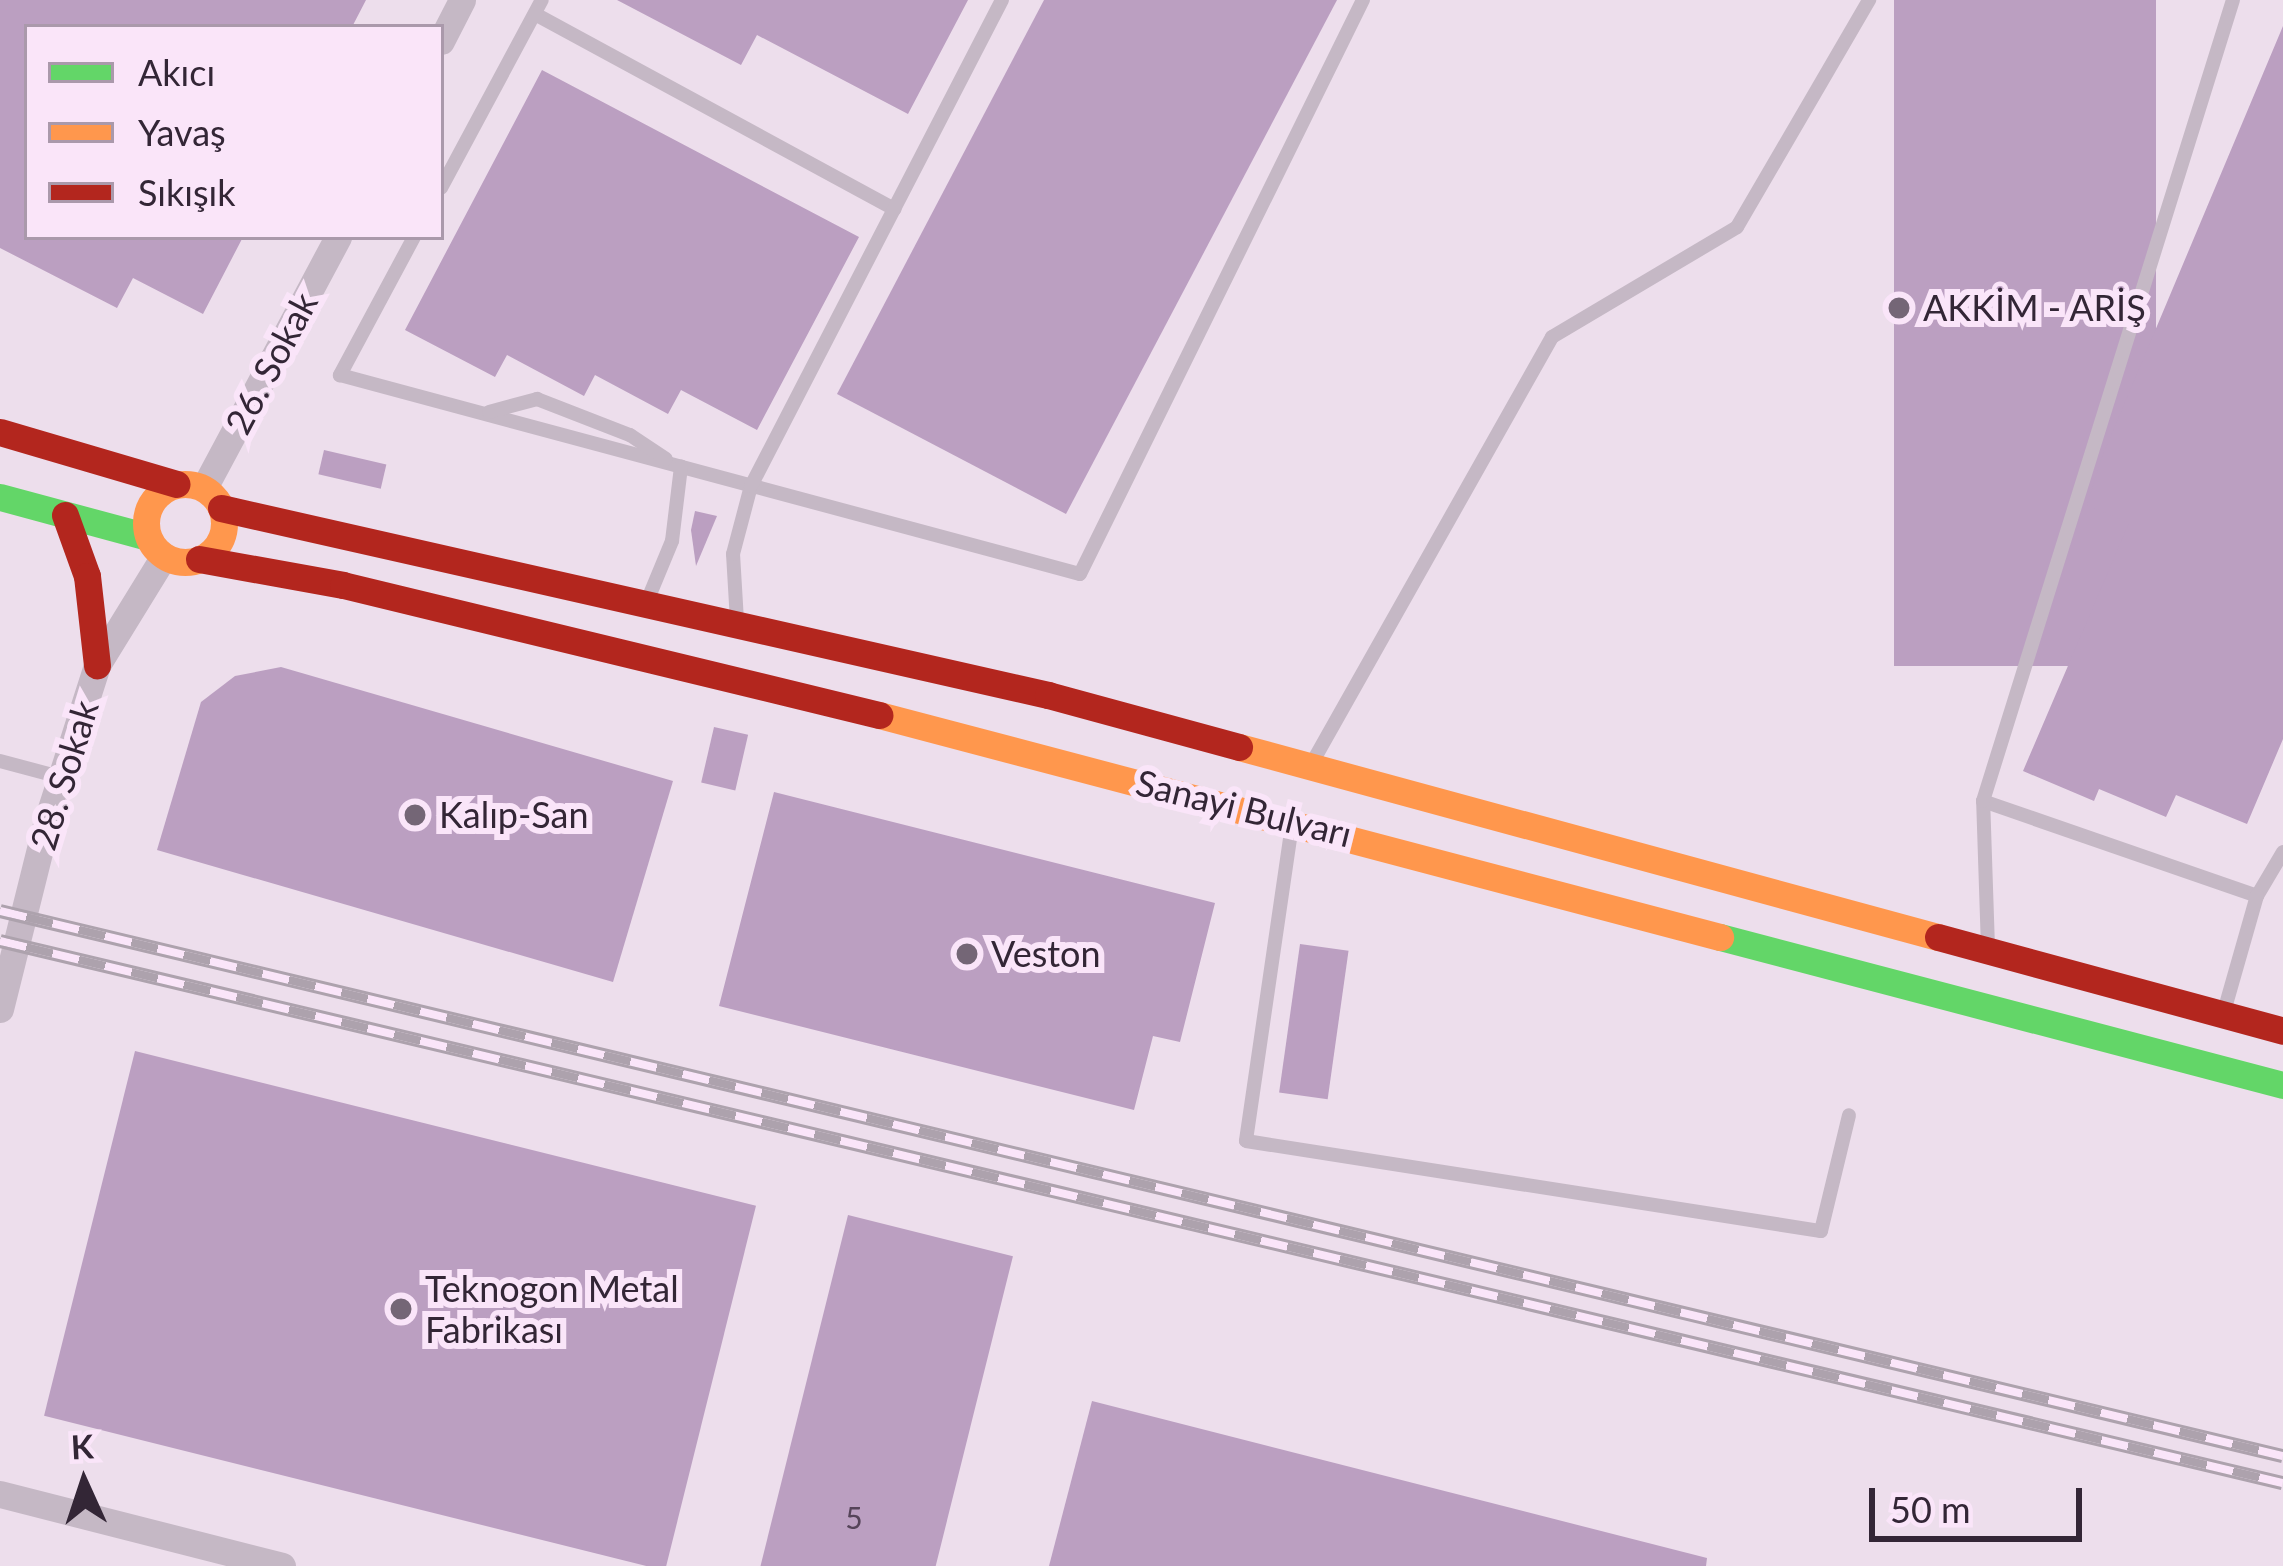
<!DOCTYPE html>
<meta charset="utf-8">
<style>
body{margin:0}
#map{position:relative;width:2283px;height:1566px;overflow:hidden;background:#eddeec;font-family:Lato,sans-serif}
div>[style]{position:absolute}
.building>*{inset:0;background:#bb9fc1;transform-origin:0 0}
.lane>*{height:14px;margin:-7px;padding:0 7px;transform-origin:7px;border-radius:7px;background:#c5b8c5}
.street>*{height:27px;margin:-13.5px;padding:0 13.5px;transform-origin:13.5px;border-radius:13.5px;background:#c5b8c5}
.fast>*{height:27px;margin:-13.5px;padding:0 13.5px;transform-origin:13.5px;border-radius:13.5px;background:#63d668}
.slow>*{height:27px;margin:-13.5px;padding:0 13.5px;transform-origin:13.5px;border-radius:13.5px;background:#ff974d}
.slow>.ring{margin:-13.5px;padding:0;box-sizing:content-box;background:none;border:27px solid #ff974d;border-radius:50%}
.jam>*{height:27px;margin:-13.5px;padding:0 13.5px;transform-origin:13.5px;border-radius:13.5px;background:#b3261e}
.rail>*{height:14px;margin-top:-7px;transform-origin:0;background:repeating-linear-gradient(90deg,#fae5f9 0 27px,#ada2ad 0 54px);box-sizing:border-box;border-block:3px solid #ada2ad}
.dots>*{width:33px;height:33px;translate:-50% -50%;box-sizing:border-box;border:6px solid #fae5f9;border-radius:50%}
span{translate:-50% -50%;white-space:nowrap;text-align:center;line-height:1.15;-webkit-text-stroke:12px #fae5f9;paint-order:stroke}
.number-label{font-size:30px;color:#554459}
.number-label span{-webkit-text-stroke-width:0}
.poi-label{font-size:36px;color:#332636}
.left{translate:0 -50%;text-align:left}
.street-label{font-size:36px;color:#332636}
.legend{position:absolute;left:24px;top:24px;width:420px;height:216px;box-sizing:border-box;background:#fae5f9;border:3px solid #aa99ab;margin:0;padding:15px 21px;list-style:none;font-size:36px;color:#332636}
.legend li{display:flex;align-items:center;gap:24px;height:60px}
.legend b{width:60px;border:3px solid #aa99ab}
.north{position:absolute;left:24px;top:1422px;width:120px;height:120px;-webkit-text-stroke:9px #fae5f9;paint-order:stroke;rotate:357deg;font-size:33px;font-weight:700;line-height:48px;text-align:center;color:#332636}
.north::after{content:'';display:block;margin:auto;width:42px;height:54px;background:#332636;clip-path:polygon(50% 0,100% 100%,50% 72%,0 100%)}
.scale{position:absolute;left:1869px;top:1488px;width:213px;height:54px;box-sizing:border-box;border:6px solid #332636;border-top:0;padding-left:15px;font-size:36px;line-height:42px;white-space:nowrap;color:#332636;-webkit-text-stroke:9px #fae5f9;paint-order:stroke}
</style>
<div id="map">
<div class="building">
<div style="clip-path:polygon(0 0,366px 0,352px 27px,27px 27px,27px 237px,243px 237px,203px 314px,133px 278px,117px 308px,0 248px)"></div>
<div style="clip-path:polygon(617px 0,968px 0,908px 114px,757px 35px,741px 65px)"></div>
<div style="clip-path:polygon(1044px 0,1337px 0,1066px 514px,837px 394px)"></div>
<div style="left:1894px;top:0;width:262px;height:666px"></div>
<div style="clip-path:polygon(2283px 26px,2283px 739px,2247px 824px,2176px 795px,2166px 817px,2099px 789px,2094px 801px,2023px 771px,2129px 523px,2087px 505px,2102px 457px)"></div>
<div style="clip-path:polygon(542px 70px,859px 237px,757px 430px,681px 390px,668px 414px,595px 375px,584px 396px,507px 355px,495px 377px,405px 330px)"></div>
<div style="left:324px;top:450px;width:64px;height:25px;rotate:13deg"></div>
<div style="clip-path:polygon(695px 511px,717px 516px,696px 566px,691px 530px)"></div>
<div style="clip-path:polygon(281px 667px,673px 781px,613px 982px,157px 850px,201px 702px,235px 676px)"></div>
<div style="left:714px;top:727px;width:35px;height:57px;rotate:13deg"></div>
<div style="clip-path:polygon(774px 792px,1215px 903px,1180px 1042px,1153px 1036px,1134px 1110px,719px 1006px)"></div>
<div style="left:1300px;top:944px;width:49px;height:150px;rotate:8deg"></div>
<div style="left:135px;top:1051px;width:640px;height:376px;rotate:14deg"></div>
<div style="left:848px;top:1215px;width:170px;height:362px;rotate:14deg"></div>
<div style="clip-path:polygon(1092px 1401px,1707px 1558px,1706px 1566px,1049px 1566px)"></div>
</div>
<div class="lane">
<div style="left:535px;top:14px;width:409px;rotate:28.5deg"></div>
<div style="left:441px;top:188px;width:213px;rotate:-61.8deg"></div>
<div style="left:414px;top:237px;width:157px;rotate:118.2deg"></div>
<div style="left:340px;top:375px;width:766px;rotate:15.05deg"></div>
<div style="left:1080px;top:574px;width:640px;rotate:-63.76deg"></div>
<div style="left:489px;top:412px;width:50px;rotate:-15.2deg"></div>
<div style="left:537px;top:399px;width:100px;rotate:21.2deg"></div>
<div style="left:630px;top:435px;width:43px;rotate:33.7deg"></div>
<div style="left:648px;top:599px;width:63px;rotate:-67.5deg"></div>
<div style="left:672px;top:541px;width:75px;rotate:-83.1deg"></div>
<div style="left:737px;top:621px;width:67px;rotate:-93.4deg"></div>
<div style="left:733px;top:554px;width:70px;rotate:-75.2deg"></div>
<div style="left:751px;top:486px;width:547px;rotate:-62.69deg"></div>
<div style="left:0;top:761px;width:66px;rotate:14.9deg"></div>
<div style="left:1312px;top:763px;width:489px;rotate:-60.6deg"></div>
<div style="left:1552px;top:337px;width:215px;rotate:-30.7deg"></div>
<div style="left:1737px;top:227px;width:263px;rotate:-59.8deg"></div>
<div style="left:1983px;top:801px;width:290px;rotate:19.1deg"></div>
<div style="left:2257px;top:896px;width:51px;rotate:-59.4deg"></div>
<div style="left:1292px;top:825px;width:319px;rotate:98.3deg"></div>
<div style="left:1246px;top:1141px;width:582px;rotate:8.9deg"></div>
<div style="left:1821px;top:1231px;width:119px;rotate:-76.4deg"></div>
<div style="left:1988px;top:948px;width:147px;rotate:-91.9deg"></div>
<div style="left:1983px;top:801px;width:839px;rotate:-72.67deg"></div>
<div style="left:2223px;top:1015px;width:124px;rotate:-74.1deg"></div>
</div>
<div class="street">
<div style="left:441px;top:41px;width:46px;rotate:-62.9deg"></div>
<div style="left:204px;top:488px;width:285px;rotate:-61.9deg"></div>
<div style="left:0;top:1009px;width:194px;rotate:-76deg"></div>
<div style="left:47px;top:821px;width:164px;rotate:-72.2deg"></div>
<div style="left:97px;top:665px;width:128px;rotate:-58.4deg"></div>
<div style="left:0;top:1494px;width:291px;rotate:14.3deg"></div>
</div>
<div class="fast">
<div style="left:0;top:497px;width:153px;rotate:15.1deg"></div>
<div style="left:1720px;top:937px;width:582px;rotate:14.73deg"></div>
</div>
<div class="slow">
<div class="ring" style="left:146px;top:484px;width:51px;height:51px"></div>
<div style="left:879px;top:715px;width:870px;rotate:14.79deg"></div>
<div style="left:1239px;top:747px;width:724px;rotate:15.21deg"></div>
</div>
<div class="jam">
<div style="left:0;top:432px;width:184px;rotate:16.4deg"></div>
<div style="left:221px;top:508px;width:848px;rotate:12.74deg"></div>
<div style="left:1048px;top:695px;width:198px;rotate:15.2deg"></div>
<div style="left:65px;top:515px;width:65px;rotate:70.2deg"></div>
<div style="left:87px;top:576px;width:90px;rotate:83.6deg"></div>
<div style="left:199px;top:559px;width:146px;rotate:10.2deg"></div>
<div style="left:343px;top:585px;width:552px;rotate:13.63deg"></div>
<div style="left:1938px;top:937px;width:358px;rotate:15.2deg"></div>
</div>
<div class="rail">
<div style="left:0;top:911px;width:2347px;rotate:13.43deg"></div>
<div style="left:0;top:941px;width:2346px;rotate:13.36deg"></div>
</div>
<div class="dots">
<div style="left:1899px;top:308px;background:#746676"></div>
<div style="left:415px;top:815px;background:#746676"></div>
<div style="left:967px;top:954px;background:#746676"></div>
<div style="left:401px;top:1309px;background:#746676"></div>
</div>
<div class="number-label">
<span style="left:854px;top:1517px">5</span>
</div>
<div class="poi-label">
<span class="left" style="left:1923px;top:308px">AKKİM - ARİŞ</span>
<span class="left" style="left:439px;top:815px">Kalıp-San</span>
<span class="left" style="left:991px;top:954px">Veston</span>
<span class="left" style="left:425px;top:1309px">Teknogon Metal<br>Fabrikası</span>
</div>
<div class="street-label">
<span style="left:271px;top:363px;rotate:-62deg">26. Sokak</span>
<span style="left:64px;top:775px;rotate:-73deg">28. Sokak</span>
<span style="left:1244px;top:808px;rotate:14deg">Sanayi Bulvarı</span>
</div>
<ul class="legend">
<li><b style="height:15px;background:#63d668"></b>Akıcı</li>
<li><b style="height:15px;background:#ff974d"></b>Yavaş</li>
<li><b style="height:15px;background:#b3261e"></b>Sıkışık</li>
</ul>
<div class="north">K</div>
<div class="scale">50 m</div>
</div>
